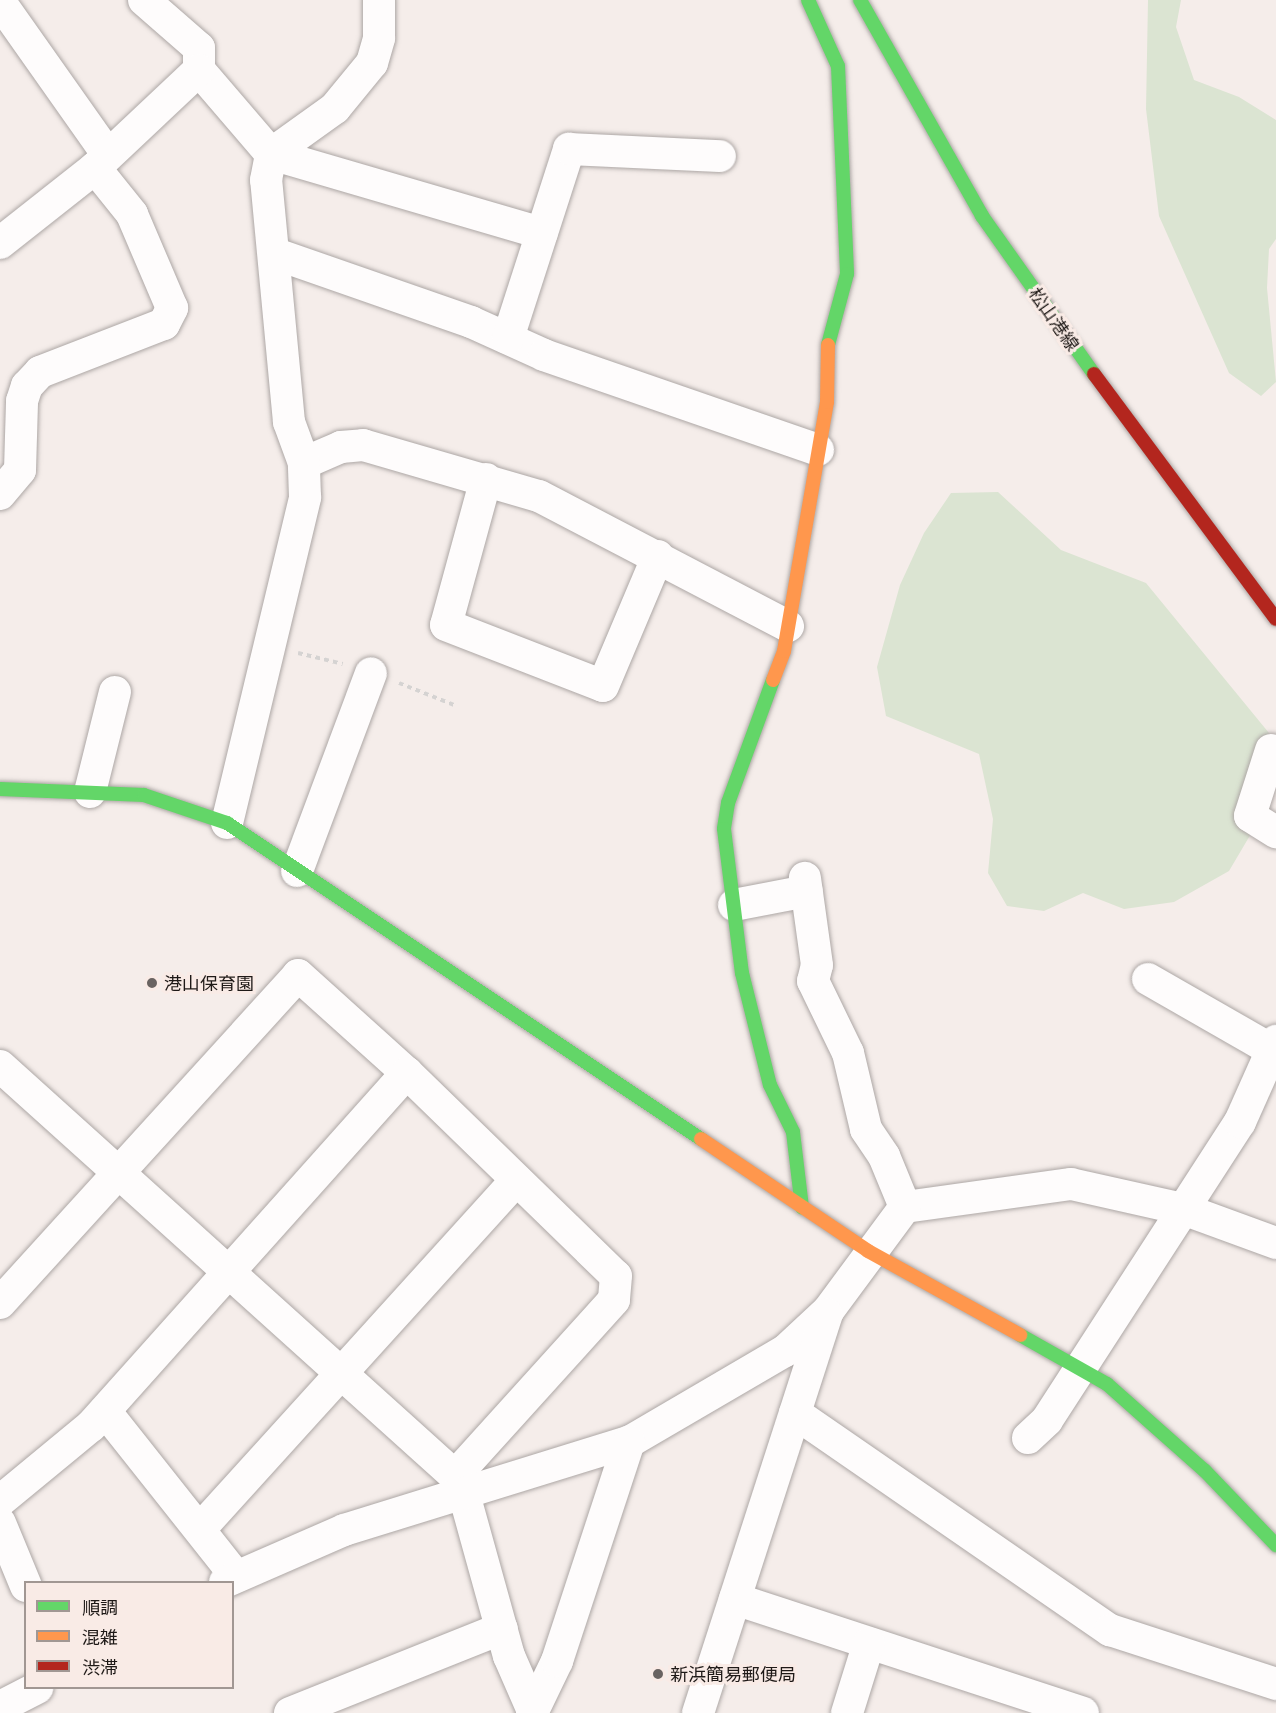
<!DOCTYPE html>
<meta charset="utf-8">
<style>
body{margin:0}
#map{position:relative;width:1276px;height:1713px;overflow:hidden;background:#f5edea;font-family:Lato,"Noto Sans JP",sans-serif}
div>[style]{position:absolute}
.green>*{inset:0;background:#dbe4d2}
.path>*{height:4px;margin-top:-2px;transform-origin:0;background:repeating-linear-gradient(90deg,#d5d3d2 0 4.5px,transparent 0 9px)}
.roads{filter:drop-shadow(0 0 2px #ada7a5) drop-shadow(0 0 2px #ada7a5)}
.street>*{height:32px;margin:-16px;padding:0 16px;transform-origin:16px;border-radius:16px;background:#fefcfc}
.fast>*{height:14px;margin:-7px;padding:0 7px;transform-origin:7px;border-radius:7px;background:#63d668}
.slow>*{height:14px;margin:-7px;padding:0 7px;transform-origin:7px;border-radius:7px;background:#ff974d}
.jam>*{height:14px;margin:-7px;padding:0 7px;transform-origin:7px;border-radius:7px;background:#b3261e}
.dots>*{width:16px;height:16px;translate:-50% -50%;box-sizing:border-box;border:3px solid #f9ebe6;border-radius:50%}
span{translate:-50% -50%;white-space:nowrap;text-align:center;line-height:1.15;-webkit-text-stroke:6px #f9ebe6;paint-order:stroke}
.street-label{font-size:18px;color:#1e1917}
.poi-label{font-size:18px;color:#1e1917}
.left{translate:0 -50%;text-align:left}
.legend{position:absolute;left:24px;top:1581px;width:210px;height:108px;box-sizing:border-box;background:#f9ebe6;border:2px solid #a19793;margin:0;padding:8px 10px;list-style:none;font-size:18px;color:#1e1917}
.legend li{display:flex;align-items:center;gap:12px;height:30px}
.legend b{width:30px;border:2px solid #a19793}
</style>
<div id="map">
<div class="green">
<div style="clip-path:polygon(1148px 0,1181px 0,1176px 27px,1194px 80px,1239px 97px,1276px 120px,1276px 239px,1269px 249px,1267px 288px,1276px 382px,1261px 396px,1229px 373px,1159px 216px,1146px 109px)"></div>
<div style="clip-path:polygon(998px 492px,1061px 550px,1146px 583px,1269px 733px,1255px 827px,1229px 871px,1174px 902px,1124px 909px,1083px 893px,1044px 911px,1007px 906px,988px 873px,993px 819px,979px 754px,886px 716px,877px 667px,900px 585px,924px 533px,951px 493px)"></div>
</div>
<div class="path">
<div style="left:298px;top:653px;width:46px;rotate:13.7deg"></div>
<div style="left:399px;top:683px;width:59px;rotate:21.8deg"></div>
</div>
<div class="roads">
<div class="street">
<div style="left:144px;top:0;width:73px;rotate:41.1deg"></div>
<div style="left:199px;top:48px;width:22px;rotate:90deg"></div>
<div style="left:199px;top:70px;width:111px;rotate:49.4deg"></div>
<div style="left:271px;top:154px;width:282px;rotate:16.3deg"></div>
<div style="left:0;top:2px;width:187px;rotate:54.8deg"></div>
<div style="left:0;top:243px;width:121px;rotate:-38.3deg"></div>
<div style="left:95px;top:168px;width:143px;rotate:-43.3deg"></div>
<div style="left:276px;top:254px;width:207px;rotate:19.2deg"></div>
<div style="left:471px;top:322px;width:80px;rotate:24.3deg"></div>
<div style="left:544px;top:355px;width:290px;rotate:19.1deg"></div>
<div style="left:508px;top:338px;width:199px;rotate:-72.1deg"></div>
<div style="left:569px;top:149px;width:151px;rotate:2.7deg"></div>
<div style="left:304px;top:463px;width:40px;rotate:-23.4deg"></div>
<div style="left:341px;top:447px;width:22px;rotate:-5deg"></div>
<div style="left:363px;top:445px;width:183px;rotate:16.2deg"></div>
<div style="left:539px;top:496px;width:281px;rotate:27.6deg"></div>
<div style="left:486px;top:479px;width:151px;rotate:105.3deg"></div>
<div style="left:446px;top:625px;width:168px;rotate:21.2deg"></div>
<div style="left:603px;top:686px;width:141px;rotate:-67.1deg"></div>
<div style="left:0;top:494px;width:31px;rotate:-50deg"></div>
<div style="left:20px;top:470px;width:69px;rotate:-88.3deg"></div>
<div style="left:22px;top:401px;width:16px;rotate:-72deg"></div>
<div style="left:27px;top:386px;width:19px;rotate:-47deg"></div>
<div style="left:40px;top:372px;width:133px;rotate:-21.2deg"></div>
<div style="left:164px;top:324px;width:18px;rotate:-63deg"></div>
<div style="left:172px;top:308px;width:102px;rotate:-113.1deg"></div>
<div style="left:132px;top:214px;width:59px;rotate:-128.8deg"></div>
<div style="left:1271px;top:750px;width:69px;rotate:107.7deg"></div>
<div style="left:1250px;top:816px;width:31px;rotate:32deg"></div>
<div style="left:90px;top:792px;width:103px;rotate:-76deg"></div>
<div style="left:227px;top:823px;width:335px;rotate:-76.5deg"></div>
<div style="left:305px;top:497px;width:34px;rotate:-92deg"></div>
<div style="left:304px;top:463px;width:44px;rotate:-110.1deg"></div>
<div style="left:289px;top:422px;width:243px;rotate:-95.4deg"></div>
<div style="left:266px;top:180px;width:26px;rotate:-79deg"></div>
<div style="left:271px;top:154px;width:79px;rotate:-35.7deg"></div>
<div style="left:335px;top:108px;width:58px;rotate:-50.6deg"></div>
<div style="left:372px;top:63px;width:26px;rotate:-74deg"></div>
<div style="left:379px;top:38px;width:38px;rotate:-90deg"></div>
<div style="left:297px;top:871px;width:211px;rotate:-69.5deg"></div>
<div style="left:734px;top:905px;width:74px;rotate:-10.9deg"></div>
<div style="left:1148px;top:979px;width:143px;rotate:29.8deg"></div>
<div style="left:0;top:1066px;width:612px;rotate:42.02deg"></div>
<div style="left:455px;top:1476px;width:20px;rotate:63deg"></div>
<div style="left:464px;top:1494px;width:168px;rotate:74.5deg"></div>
<div style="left:509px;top:1656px;width:60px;rotate:66.4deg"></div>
<div style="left:905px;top:1207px;width:168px;rotate:-7.9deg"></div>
<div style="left:1071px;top:1184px;width:115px;rotate:12.6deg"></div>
<div style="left:1183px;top:1209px;width:99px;rotate:20.1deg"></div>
<div style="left:0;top:1303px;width:443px;rotate:-47.7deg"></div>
<div style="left:298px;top:975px;width:147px;rotate:42deg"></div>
<div style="left:407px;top:1073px;width:291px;rotate:44.2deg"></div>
<div style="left:616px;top:1276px;width:24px;rotate:95deg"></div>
<div style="left:614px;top:1300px;width:237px;rotate:132.1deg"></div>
<div style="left:105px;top:1411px;width:211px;rotate:51.6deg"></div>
<div style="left:795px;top:1413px;width:383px;rotate:34.6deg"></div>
<div style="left:1110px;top:1630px;width:175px;rotate:18deg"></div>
<div style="left:1028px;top:1438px;width:26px;rotate:-43deg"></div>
<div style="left:1047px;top:1420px;width:355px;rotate:-57.1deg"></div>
<div style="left:1240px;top:1122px;width:89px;rotate:-66deg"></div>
<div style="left:0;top:1501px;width:118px;rotate:-39.5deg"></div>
<div style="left:91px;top:1426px;width:474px;rotate:-48.2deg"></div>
<div style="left:0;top:1523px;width:68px;rotate:67.6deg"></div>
<div style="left:200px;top:1529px;width:471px;rotate:-47.8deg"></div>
<div style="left:225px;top:1582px;width:130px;rotate:-23.6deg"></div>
<div style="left:344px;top:1530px;width:298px;rotate:-17.2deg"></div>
<div style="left:629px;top:1442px;width:181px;rotate:-30.3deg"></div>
<div style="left:785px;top:1351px;width:59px;rotate:-42.9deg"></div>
<div style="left:828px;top:1311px;width:129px;rotate:-53.5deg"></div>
<div style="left:905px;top:1207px;width:55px;rotate:-112.4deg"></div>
<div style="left:884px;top:1156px;width:32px;rotate:-124deg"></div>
<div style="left:866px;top:1129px;width:78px;rotate:-103.3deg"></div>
<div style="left:848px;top:1053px;width:80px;rotate:-115.9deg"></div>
<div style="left:813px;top:981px;width:16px;rotate:-76deg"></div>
<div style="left:817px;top:965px;width:88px;rotate:-97.9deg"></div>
<div style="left:735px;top:1599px;width:366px;rotate:18.1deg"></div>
<div style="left:0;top:1707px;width:42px;rotate:-27.2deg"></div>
<div style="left:290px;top:1713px;width:228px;rotate:-21.8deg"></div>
<div style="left:532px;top:1713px;width:58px;rotate:-64.3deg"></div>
<div style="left:557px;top:1661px;width:231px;rotate:-71.8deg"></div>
<div style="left:698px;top:1713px;width:419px;rotate:-72.1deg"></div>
<div style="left:847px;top:1713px;width:73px;rotate:-72.6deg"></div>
</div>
<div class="fast">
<div style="left:808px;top:0;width:72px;rotate:65.6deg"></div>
<div style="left:838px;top:66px;width:208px;rotate:87.5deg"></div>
<div style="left:847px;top:274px;width:73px;rotate:105deg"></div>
<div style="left:860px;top:0;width:248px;rotate:60.5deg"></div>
<div style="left:982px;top:216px;width:194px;rotate:54.7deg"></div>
<div style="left:773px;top:680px;width:131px;rotate:110.1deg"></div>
<div style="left:728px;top:803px;width:26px;rotate:99deg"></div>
<div style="left:724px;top:829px;width:145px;rotate:82.9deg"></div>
<div style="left:742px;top:973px;width:115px;rotate:76deg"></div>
<div style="left:770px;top:1085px;width:52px;rotate:63.9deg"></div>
<div style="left:793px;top:1132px;width:76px;rotate:83.2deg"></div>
<div style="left:0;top:789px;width:144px;rotate:2.4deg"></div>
<div style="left:144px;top:795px;width:88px;rotate:18.6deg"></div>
<div style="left:227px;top:823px;width:570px;rotate:33.69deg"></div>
<div style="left:1020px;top:1335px;width:100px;rotate:29.4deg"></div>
<div style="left:1107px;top:1384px;width:131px;rotate:41.6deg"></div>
<div style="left:1205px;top:1471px;width:103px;rotate:46.2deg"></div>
</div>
<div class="slow">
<div style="left:773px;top:680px;width:31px;rotate:-69deg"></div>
<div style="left:784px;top:651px;width:253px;rotate:-80.2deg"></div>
<div style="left:827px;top:402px;width:57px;rotate:-89deg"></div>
<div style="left:701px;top:1139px;width:201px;rotate:33.8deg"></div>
<div style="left:868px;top:1251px;width:174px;rotate:28.9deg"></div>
</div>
<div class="jam">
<div style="left:1094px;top:374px;width:305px;rotate:53.4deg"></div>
</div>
</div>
<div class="dots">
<div style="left:152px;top:983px;background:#696361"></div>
<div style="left:658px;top:1674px;background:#696361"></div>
</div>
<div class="street-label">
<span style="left:1054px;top:319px;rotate:55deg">松山港線</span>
</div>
<div class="poi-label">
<span class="left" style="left:164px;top:983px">港山保育園</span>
<span class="left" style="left:670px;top:1674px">新浜簡易郵便局</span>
</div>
<ul class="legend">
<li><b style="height:8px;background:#63d668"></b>順調</li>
<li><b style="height:8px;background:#ff974d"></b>混雑</li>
<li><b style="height:8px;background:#b3261e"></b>渋滞</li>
</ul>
</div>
